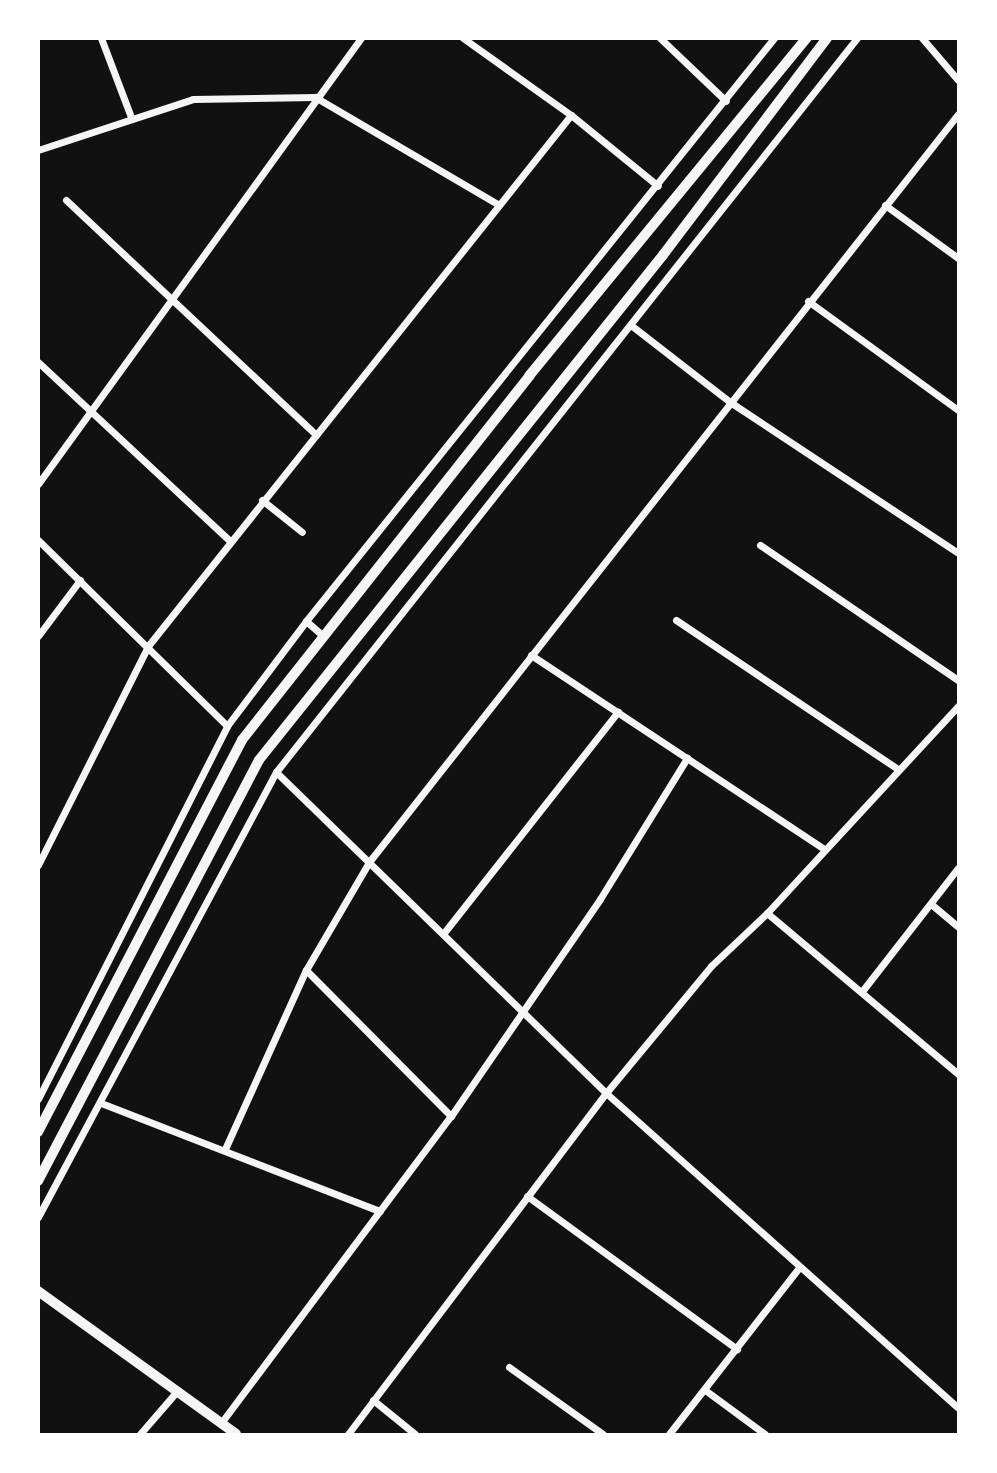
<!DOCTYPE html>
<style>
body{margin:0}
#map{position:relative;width:997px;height:1473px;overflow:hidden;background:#111;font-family:"Source Sans 3",sans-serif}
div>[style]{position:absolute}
.minor>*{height:7px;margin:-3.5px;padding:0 3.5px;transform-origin:3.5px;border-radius:3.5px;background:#f5f5f5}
.tertiary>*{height:10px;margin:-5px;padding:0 5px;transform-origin:5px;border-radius:5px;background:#f5f5f5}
span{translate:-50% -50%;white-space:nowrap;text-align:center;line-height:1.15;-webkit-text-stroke:5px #fff;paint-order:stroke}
.frame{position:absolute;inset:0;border:40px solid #fff;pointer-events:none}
</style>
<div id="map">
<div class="minor">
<div style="left:101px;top:38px;width:85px;rotate:69.2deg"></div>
<div style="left:463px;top:38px;width:133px;rotate:35.5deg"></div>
<div style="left:571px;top:115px;width:112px;rotate:39.2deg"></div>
<div style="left:660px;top:38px;width:91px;rotate:43.7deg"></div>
<div style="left:922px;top:38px;width:55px;rotate:49.4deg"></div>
<div style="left:38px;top:150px;width:163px;rotate:-18.2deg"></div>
<div style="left:193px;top:99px;width:122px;rotate:-0.9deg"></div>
<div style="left:315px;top:97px;width:213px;rotate:30.4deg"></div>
<div style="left:66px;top:200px;width:343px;rotate:43.2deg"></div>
<div style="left:885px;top:205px;width:90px;rotate:36deg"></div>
<div style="left:808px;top:301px;width:185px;rotate:36deg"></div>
<div style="left:632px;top:326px;width:124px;rotate:37.8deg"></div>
<div style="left:730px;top:402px;width:273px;rotate:33.5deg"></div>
<div style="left:38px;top:362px;width:262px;rotate:43deg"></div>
<div style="left:38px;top:484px;width:551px;rotate:-54.09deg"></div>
<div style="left:262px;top:500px;width:51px;rotate:38.7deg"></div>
<div style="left:38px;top:540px;width:265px;rotate:44.5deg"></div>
<div style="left:760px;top:545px;width:240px;rotate:34.3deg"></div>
<div style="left:676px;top:620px;width:267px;rotate:33.9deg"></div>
<div style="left:306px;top:621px;width:23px;rotate:41deg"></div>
<div style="left:38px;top:636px;width:70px;rotate:-53.1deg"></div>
<div style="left:531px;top:655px;width:350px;rotate:33.5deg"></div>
<div style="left:276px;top:772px;width:460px;rotate:44.2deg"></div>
<div style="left:606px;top:1093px;width:472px;rotate:41.8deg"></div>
<div style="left:38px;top:865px;width:245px;rotate:-63.3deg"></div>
<div style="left:148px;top:646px;width:679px;rotate:-51.46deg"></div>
<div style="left:931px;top:904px;width:35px;rotate:40deg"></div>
<div style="left:767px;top:913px;width:250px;rotate:40.1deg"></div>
<div style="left:443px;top:934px;width:283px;rotate:-51.8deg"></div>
<div style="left:306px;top:970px;width:206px;rotate:45.2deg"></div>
<div style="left:863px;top:990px;width:155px;rotate:-52.1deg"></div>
<div style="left:38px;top:1099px;width:418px;rotate:-63.1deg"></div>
<div style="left:227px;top:726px;width:131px;rotate:-53deg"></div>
<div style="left:306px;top:621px;width:748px;rotate:-51.24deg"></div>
<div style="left:101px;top:1103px;width:299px;rotate:21.2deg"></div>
<div style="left:225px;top:1149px;width:196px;rotate:-65.7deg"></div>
<div style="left:306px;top:970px;width:125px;rotate:-59.7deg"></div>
<div style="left:369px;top:862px;width:952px;rotate:-51.78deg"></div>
<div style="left:527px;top:1196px;width:260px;rotate:36.1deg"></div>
<div style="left:38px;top:1217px;width:505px;rotate:-61.86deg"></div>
<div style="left:276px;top:772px;width:936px;rotate:-51.64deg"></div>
<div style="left:509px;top:1367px;width:115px;rotate:35.5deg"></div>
<div style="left:705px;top:1390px;width:74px;rotate:36.3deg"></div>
<div style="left:373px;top:1400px;width:54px;rotate:39deg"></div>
<div style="left:221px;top:1423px;width:384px;rotate:-53.2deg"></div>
<div style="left:451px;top:1116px;width:263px;rotate:-55.5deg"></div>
<div style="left:600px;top:899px;width:166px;rotate:-58.3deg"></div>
<div style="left:140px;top:1434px;width:58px;rotate:-49.2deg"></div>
<div style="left:348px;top:1434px;width:428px;rotate:-52.9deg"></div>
<div style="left:606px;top:1093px;width:165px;rotate:-50.4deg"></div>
<div style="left:711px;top:966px;width:77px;rotate:-43.4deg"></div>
<div style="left:767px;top:913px;width:282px;rotate:-47.3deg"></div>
<div style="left:669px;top:1434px;width:209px;rotate:-52deg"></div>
</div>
<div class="tertiary">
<div style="left:38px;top:1132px;width:442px;rotate:-62.5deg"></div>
<div style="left:242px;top:740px;width:464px;rotate:-51.7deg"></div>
<div style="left:529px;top:376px;width:438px;rotate:-50.6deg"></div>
<div style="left:38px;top:1181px;width:475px;rotate:-62.3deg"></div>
<div style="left:259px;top:760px;width:647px;rotate:-51.34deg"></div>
<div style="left:663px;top:255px;width:272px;rotate:-52.9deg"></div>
<div style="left:38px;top:1291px;width:244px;rotate:35.8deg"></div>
</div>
<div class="frame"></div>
</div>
